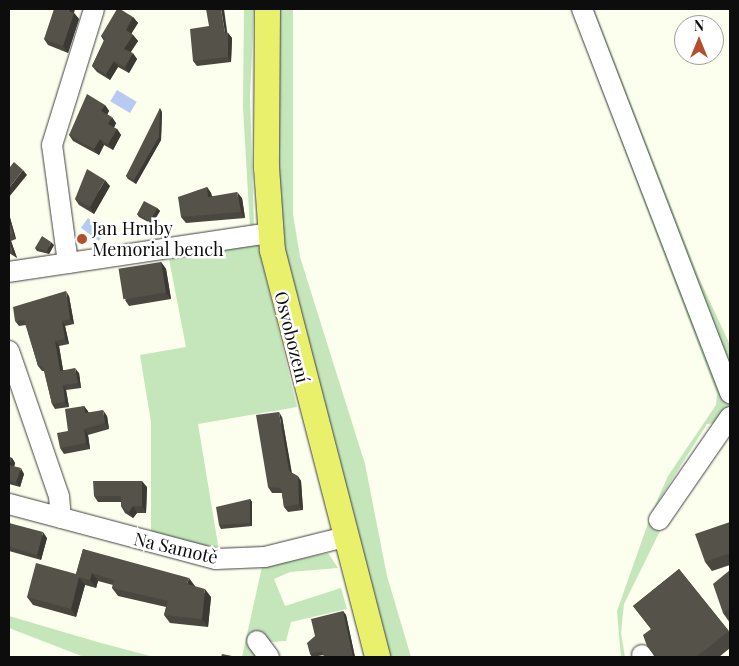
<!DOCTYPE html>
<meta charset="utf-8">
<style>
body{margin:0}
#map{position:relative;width:739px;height:666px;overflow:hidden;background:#fcfeee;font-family:"Playfair Display",serif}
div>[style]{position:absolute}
.green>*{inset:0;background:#c4e6ba}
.water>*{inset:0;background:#b6caf2;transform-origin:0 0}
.roads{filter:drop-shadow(0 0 1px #404040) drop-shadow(0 0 1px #404040)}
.minor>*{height:20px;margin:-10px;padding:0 10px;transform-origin:10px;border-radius:10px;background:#fff}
.major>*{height:25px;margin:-12.5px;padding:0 12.5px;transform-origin:12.5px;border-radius:12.5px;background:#e9f06c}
.wall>*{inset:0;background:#494740}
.shaded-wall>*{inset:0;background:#3c3934}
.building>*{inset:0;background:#55524a;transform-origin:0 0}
.dots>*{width:14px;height:14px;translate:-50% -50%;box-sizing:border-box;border:2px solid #fff;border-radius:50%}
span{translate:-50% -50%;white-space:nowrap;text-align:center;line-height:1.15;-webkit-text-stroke:5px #fff;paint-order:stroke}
.poi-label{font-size:18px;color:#0d0d0d}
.left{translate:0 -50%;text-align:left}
.street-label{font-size:18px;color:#0d0d0d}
.frame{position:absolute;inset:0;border:10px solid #0d0d0d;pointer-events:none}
.north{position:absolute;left:674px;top:15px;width:50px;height:50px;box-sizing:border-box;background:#fff;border:1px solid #9e9e9e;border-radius:50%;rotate:0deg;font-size:14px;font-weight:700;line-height:20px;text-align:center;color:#0d0d0d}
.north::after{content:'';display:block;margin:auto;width:18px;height:22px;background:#b44f2e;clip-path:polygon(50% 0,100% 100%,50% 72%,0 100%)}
</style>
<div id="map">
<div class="green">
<div style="clip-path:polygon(244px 9px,254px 9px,250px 96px,254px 227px,250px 228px,243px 107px)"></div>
<div style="clip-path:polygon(276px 9px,293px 9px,293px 214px,300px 257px,365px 464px,387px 576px,411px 657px,387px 657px,280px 243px)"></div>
<div style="clip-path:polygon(571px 9px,594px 9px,699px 278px,730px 345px,730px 411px,717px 423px,707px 424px,653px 510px,668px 476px,716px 405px,717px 394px)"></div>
<div style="clip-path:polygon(257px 241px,297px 407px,198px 424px,219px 551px,151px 536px,151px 422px,140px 355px,186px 347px,168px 254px)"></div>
<div style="clip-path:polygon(652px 512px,663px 525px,624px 604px,621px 633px,625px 657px,621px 657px,617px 611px)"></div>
<div style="clip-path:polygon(328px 553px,338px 568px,290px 572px,274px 579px,285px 606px,341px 588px,347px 609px,291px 622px,286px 641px,270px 642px,260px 657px,242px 657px,262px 567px)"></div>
<div style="clip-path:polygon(9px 616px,101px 643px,154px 657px,84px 657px,9px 628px)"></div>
</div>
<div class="water">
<div style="left:117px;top:90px;width:23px;height:13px;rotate:31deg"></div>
<div style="left:88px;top:218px;width:22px;height:12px;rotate:36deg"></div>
</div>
<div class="roads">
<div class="minor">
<div style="left:582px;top:9px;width:412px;rotate:68.9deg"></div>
<div style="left:68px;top:263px;width:119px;rotate:-97.7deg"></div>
<div style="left:52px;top:145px;width:142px;rotate:-72.8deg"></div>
<div style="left:9px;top:272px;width:263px;rotate:-8.5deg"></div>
<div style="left:9px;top:351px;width:153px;rotate:71deg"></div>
<div style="left:59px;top:496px;width:22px;rotate:85deg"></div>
<div style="left:9px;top:504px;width:214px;rotate:14.9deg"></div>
<div style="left:216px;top:559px;width:49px;rotate:-2.3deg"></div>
<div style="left:265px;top:557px;width:82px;rotate:-14deg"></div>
<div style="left:659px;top:520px;width:125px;rotate:-55.4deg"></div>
<div style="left:257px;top:641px;width:20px;rotate:53deg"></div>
<div style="left:642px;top:655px;width:3px;rotate:45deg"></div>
</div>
<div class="major">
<div style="left:267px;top:9px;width:158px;rotate:90.4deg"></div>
<div style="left:266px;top:167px;width:83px;rotate:85.9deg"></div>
<div style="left:272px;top:250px;width:420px;rotate:75.5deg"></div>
</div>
</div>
<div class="wall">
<div style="clip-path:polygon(74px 13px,79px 19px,68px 53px,48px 45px,44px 39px)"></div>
<div style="clip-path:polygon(133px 17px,138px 23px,131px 33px,133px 35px,138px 41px,130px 52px,137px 59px,129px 73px,118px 67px,110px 80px,97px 72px,92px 66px,104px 41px,101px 36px)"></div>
<div style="clip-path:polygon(209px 26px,228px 33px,232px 38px,231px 62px,197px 66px,193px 61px)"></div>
<div style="clip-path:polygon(105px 105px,109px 111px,107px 114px,116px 123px,114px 128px,117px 129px,121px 135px,113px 150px,104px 145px,99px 155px,73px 141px,69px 135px)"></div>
<div style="clip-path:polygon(162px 112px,161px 140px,136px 184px,128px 179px,126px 176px)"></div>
<div style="clip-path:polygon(110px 186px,94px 214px,79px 205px,75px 199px)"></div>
<div style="clip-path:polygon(207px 187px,211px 193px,212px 196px,242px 198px,245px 218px,186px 223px,181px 217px)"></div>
<div style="clip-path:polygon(157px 208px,160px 211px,152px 224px,139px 217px,137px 214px)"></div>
<div style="clip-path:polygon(9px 214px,16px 239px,11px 241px,17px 258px,9px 253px)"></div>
<div style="clip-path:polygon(54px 245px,49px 254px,37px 251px,35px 248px)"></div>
<div style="clip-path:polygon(161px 262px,166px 269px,171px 299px,129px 306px,125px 300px)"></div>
<div style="clip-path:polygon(69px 296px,74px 324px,65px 326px,69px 344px,59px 346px,63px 370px,79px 373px,81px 388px,66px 390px,69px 407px,55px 409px,52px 404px,44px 371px,42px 371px,38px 366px,26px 325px,19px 326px,15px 321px)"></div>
<div style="clip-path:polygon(84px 406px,88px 412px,107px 416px,109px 429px,88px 435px,90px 449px,64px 454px,60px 448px,68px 431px)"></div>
<div style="clip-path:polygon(282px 417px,292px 473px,301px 481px,303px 510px,288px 512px,284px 507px,282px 493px,272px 493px,268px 487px)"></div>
<div style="clip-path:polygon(9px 457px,12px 458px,15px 463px,14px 467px,24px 474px,20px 487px,9px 484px)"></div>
<div style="clip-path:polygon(147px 487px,146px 513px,137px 513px,133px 518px,125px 513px,121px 506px,121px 502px,98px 502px,94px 496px)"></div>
<div style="clip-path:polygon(250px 499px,252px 502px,252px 526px,221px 529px,219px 525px)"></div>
<div style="clip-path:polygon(730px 522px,730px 565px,712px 571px,705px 562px)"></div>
<div style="clip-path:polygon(9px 523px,47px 538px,41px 560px,9px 551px)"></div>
<div style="clip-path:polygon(83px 549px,195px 586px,194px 586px,211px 597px,208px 627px,170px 623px,164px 615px,166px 607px,118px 596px,112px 588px,113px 585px,98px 581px,96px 588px,85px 585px,76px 617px,33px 605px,27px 597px,76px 574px)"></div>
<div style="clip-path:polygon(679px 569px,730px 633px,730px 648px,719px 657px,655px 657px,647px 646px,651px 629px,633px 606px)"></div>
<div style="clip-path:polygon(730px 570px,730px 623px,723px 613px)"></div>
<div style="clip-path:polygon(343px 611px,346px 615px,355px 657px,324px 657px,324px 655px,312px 657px,310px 654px)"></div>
</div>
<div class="shaded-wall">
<div style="clip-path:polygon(69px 9px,75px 9px,73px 17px,68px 11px)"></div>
<div style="clip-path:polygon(221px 9px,224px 9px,228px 38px,225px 33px)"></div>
<div style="clip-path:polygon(74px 13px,79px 19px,68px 53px,63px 46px)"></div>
<div style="clip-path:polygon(133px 17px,138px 23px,130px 36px,126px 30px)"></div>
<div style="clip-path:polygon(228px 33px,232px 38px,231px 62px,228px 57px)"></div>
<div style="clip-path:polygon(133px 35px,138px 41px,129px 55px,124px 49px)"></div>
<div style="clip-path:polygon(133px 53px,137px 59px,129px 73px,125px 67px)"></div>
<div style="clip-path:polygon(114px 61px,118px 67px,110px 80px,106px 74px)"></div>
<div style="clip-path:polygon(105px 105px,109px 111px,106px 117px,101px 111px)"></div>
<div style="clip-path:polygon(160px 108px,162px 112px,161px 140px,136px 184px,134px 180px)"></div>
<div style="clip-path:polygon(112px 117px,116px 123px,112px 131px,108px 124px)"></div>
<div style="clip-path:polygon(117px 129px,121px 135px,113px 150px,108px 144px)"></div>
<div style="clip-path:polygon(100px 139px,104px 145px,99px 155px,94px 149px)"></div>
<div style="clip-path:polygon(23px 170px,27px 175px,9px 197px,9px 188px)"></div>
<div style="clip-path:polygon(105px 180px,110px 186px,94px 214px,90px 207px)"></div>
<div style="clip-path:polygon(207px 187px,211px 193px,213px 203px,208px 197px)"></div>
<div style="clip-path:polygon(237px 192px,242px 198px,245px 218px,241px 212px)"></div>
<div style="clip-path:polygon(157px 208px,160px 211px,152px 224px,150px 221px)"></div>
<div style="clip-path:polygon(9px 214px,16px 239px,13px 234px,9px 220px)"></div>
<div style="clip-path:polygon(9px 238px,11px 241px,17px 258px,13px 253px,9px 241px)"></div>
<div style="clip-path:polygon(51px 242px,54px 245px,49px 254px,47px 251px)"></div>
<div style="clip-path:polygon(161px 262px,166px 269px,171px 299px,166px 293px)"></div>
<div style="clip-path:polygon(66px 291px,69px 296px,74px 324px,70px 319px)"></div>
<div style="clip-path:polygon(62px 321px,65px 326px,69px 344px,65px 339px)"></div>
<div style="clip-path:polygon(55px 341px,59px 346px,64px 376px,60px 371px)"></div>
<div style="clip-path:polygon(75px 368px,79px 373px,81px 388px,78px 383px)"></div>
<div style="clip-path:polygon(63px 385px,66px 390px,69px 407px,65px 402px)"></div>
<div style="clip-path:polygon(84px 406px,88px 411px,89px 419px,85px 413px)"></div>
<div style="clip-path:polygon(103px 410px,107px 416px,109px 429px,105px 423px)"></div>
<div style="clip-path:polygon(279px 412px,282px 417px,292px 476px,289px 471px)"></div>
<div style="clip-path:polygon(84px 429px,88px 435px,90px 449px,86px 443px)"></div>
<div style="clip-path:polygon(12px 458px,15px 463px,13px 471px,9px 465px)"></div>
<div style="clip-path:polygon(21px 468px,24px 474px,20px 487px,16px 482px)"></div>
<div style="clip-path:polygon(298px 476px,301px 481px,303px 510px,299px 504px)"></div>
<div style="clip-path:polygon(142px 481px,147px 487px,146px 513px,142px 506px)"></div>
<div style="clip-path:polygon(250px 499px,252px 502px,252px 526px,250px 523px)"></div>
<div style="clip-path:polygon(133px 506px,137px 513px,133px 518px,129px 512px)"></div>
<div style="clip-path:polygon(43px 532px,47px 538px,41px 560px,37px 555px)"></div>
<div style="clip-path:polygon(92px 573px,98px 581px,96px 588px,90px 580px)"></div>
<div style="clip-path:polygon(79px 577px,85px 585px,76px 617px,71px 609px)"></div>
<div style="clip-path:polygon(189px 578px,195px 586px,193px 592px,187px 584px)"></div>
<div style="clip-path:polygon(205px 589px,211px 597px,208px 627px,202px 619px)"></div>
<div style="clip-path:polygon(343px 611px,346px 615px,355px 657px,353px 657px)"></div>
</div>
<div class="building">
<div style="clip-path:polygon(54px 9px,69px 9px,68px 11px,74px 13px,63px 46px,44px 39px)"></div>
<div style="clip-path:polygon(117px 9px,120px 9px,133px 17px,126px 30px,133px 35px,124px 49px,133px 53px,125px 67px,114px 61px,106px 74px,92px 66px,105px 38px,101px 36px)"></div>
<div style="clip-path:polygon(206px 9px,221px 9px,225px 33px,228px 33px,228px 57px,193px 61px,190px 29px,209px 26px)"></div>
<div style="clip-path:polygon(87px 94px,105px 105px,101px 111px,112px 117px,108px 124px,117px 129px,108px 144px,100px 139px,94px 149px,69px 135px)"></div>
<div style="clip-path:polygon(160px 108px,159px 137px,134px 180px,126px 176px)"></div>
<div style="clip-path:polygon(14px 162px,23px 170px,9px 188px,9px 165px,10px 167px)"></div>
<div style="clip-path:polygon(87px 169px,105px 180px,90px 207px,75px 199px)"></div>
<div style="clip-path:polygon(207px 187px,208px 197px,237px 192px,241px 212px,181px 217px,178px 197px)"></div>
<div style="left:144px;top:201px;width:15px;height:15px;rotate:28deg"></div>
<div style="clip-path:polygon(9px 220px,13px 234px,9px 235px)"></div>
<div style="clip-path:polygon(42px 236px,51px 242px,47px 251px,35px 248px)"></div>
<div style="clip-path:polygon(9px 241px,13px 253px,9px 250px)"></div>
<div style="left:161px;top:262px;width:31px;height:43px;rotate:81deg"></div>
<div style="clip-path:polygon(66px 291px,70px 319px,62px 321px,65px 339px,55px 341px,60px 371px,75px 368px,78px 383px,63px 385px,65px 402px,52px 404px,43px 366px,38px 366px,24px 320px,15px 321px,13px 307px)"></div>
<div style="clip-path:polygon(84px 406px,85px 413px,103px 410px,105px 423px,84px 429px,86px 443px,60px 448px,57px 433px,68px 431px,65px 409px)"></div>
<div style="clip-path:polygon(279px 412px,289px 471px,298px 476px,299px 504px,284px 507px,281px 488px,268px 487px,256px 415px)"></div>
<div style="clip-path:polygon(9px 457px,12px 458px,9px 465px,21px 468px,16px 482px,9px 480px)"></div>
<div style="clip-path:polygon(93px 481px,142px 481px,142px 506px,133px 506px,129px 512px,121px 506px,121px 496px,94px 496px)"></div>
<div style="clip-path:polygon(250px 499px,250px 523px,219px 525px,216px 507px)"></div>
<div style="clip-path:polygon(730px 522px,730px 553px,705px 562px,695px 534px)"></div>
<div style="clip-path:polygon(9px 523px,43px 532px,37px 555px,9px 547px)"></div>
<div style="clip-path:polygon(83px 549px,189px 578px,187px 584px,205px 589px,202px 619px,164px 615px,168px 601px,112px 588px,114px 580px,92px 573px,90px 580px,79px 577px,71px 609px,27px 597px,36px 563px,76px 574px)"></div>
<div style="clip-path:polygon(679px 569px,729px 631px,696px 657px,656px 657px,647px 646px,643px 635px,651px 629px,633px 606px)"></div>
<div style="clip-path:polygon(730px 570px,730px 608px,723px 613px,713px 584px)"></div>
<div style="clip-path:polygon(343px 611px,353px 657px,324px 657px,322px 651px,310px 654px,307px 643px,315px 636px,311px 619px)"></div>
<div style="clip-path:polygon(222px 654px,237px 657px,221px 657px)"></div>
</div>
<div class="dots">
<div style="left:82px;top:239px;background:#b44f2e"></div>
</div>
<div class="poi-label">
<span class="left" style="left:92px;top:239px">Jan Hruby<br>Memorial bench</span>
</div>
<div class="street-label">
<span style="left:292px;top:337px;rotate:76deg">Osvobození</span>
<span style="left:176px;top:548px;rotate:13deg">Na Samotě</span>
</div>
<div class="frame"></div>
<div class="north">N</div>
</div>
